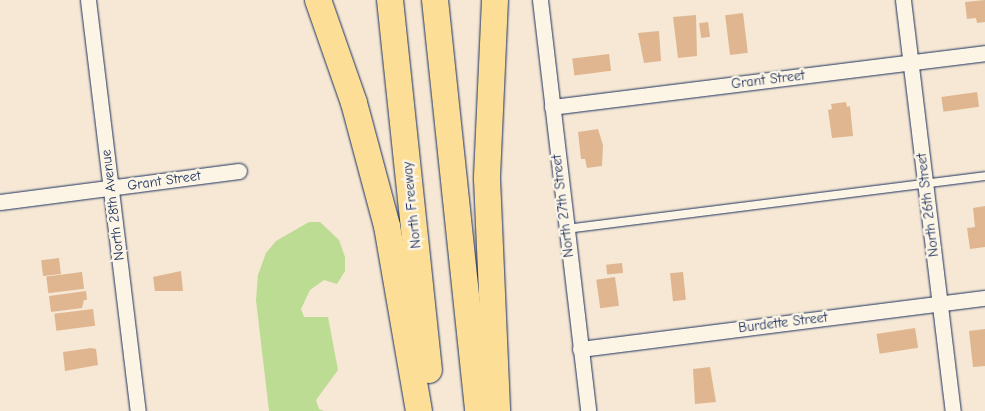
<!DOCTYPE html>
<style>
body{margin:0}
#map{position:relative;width:985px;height:411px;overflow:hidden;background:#f6e8d4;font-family:"Comic Neue",sans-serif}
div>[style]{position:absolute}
.green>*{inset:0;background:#bcdb93}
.building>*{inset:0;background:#dfb690;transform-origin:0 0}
.roads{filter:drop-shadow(0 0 1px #1b2f5e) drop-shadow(0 0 1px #1b2f5e)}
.lane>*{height:8px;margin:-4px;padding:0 4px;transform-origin:4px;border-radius:4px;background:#fcf5e5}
.street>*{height:15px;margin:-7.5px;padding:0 7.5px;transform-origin:7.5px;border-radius:7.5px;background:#fcf5e5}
.highway>*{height:26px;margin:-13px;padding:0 13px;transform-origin:13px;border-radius:13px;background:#fdde96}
span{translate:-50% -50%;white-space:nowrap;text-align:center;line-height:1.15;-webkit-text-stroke:5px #fcf5e5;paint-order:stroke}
.street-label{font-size:14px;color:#1b2f5e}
</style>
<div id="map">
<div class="green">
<div style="clip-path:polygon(309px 222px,320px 222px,339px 240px,345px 257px,345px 271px,337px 284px,324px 280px,310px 290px,301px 309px,304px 317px,328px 317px,338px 370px,316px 400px,319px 409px,324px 411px,269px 411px,256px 300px,258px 275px,266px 253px,276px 241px)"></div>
</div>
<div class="building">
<div style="clip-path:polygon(985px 0,985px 22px,977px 23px,976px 18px,967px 19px,965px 2px)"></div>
<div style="left:743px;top:13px;width:40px;height:18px;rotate:83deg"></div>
<div style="clip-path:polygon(696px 15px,697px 56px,678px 58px,673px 17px)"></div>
<div style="left:708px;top:22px;width:15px;height:9px;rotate:82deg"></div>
<div style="clip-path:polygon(659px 31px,661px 61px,644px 63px,638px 33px)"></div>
<div style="left:609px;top:54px;width:17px;height:37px;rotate:83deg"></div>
<div style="left:977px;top:92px;width:15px;height:36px;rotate:82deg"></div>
<div style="clip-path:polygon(846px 102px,847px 107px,850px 106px,853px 136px,832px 138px,828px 110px,832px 109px,831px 104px)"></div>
<div style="clip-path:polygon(598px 129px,603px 145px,602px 166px,587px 168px,585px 159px,581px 159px,578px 132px)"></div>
<div style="clip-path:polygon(985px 206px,985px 247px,970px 249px,967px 228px,975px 227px,973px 208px)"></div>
<div style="left:59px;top:258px;width:16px;height:18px;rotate:83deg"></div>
<div style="left:622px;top:263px;width:10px;height:16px;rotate:84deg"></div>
<div style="clip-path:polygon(181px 271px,183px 291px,155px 291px,153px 277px)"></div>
<div style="left:82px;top:272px;width:17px;height:36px;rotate:83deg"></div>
<div style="left:683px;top:272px;width:28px;height:13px;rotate:84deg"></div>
<div style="left:615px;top:277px;width:29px;height:19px;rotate:82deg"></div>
<div style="clip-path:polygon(86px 291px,87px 300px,84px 300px,82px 308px,51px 312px,49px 296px)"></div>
<div style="left:93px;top:309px;width:17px;height:39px;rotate:83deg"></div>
<div style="left:915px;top:328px;width:20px;height:39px;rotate:81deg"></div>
<div style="clip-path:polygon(985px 329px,985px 366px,973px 367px,969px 331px)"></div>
<div style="clip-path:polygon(91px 348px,96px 349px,98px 365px,65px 371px,63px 352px)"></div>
<div style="clip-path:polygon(710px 367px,716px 402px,695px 404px,693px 369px)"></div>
</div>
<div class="roads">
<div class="lane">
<div style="left:566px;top:229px;width:422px;rotate:-7.2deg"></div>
</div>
<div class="street">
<div style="left:88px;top:0;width:414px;rotate:83.1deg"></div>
<div style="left:540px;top:0;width:414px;rotate:83.3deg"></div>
<div style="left:903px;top:0;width:414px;rotate:83.1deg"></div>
<div style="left:552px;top:107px;width:436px;rotate:-7.1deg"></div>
<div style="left:0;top:202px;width:241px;rotate:-7.4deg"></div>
<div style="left:580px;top:349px;width:408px;rotate:-7.2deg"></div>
</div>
<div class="highway">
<div style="left:318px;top:0;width:109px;rotate:70.7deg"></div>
<div style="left:354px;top:103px;width:127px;rotate:75deg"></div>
<div style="left:387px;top:226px;width:188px;rotate:80.2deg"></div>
<div style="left:390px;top:0;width:372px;rotate:84deg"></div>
<div style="left:435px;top:0;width:413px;rotate:84deg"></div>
<div style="left:495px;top:0;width:179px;rotate:92.6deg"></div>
<div style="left:487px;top:179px;width:232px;rotate:87.5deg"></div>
</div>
</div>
<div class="street-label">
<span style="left:768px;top:80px;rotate:-7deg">Grant Street</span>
<span style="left:164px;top:181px;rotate:-8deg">Grant Street</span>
<span style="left:113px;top:205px;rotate:-97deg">North 28th Avenue</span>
<span style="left:412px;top:205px;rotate:-96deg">North Freeway</span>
<span style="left:928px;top:205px;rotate:-97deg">North 26th Street</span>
<span style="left:563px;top:206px;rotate:-97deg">North 27th Street</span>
<span style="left:783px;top:323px;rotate:-7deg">Burdette Street</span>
</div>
</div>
